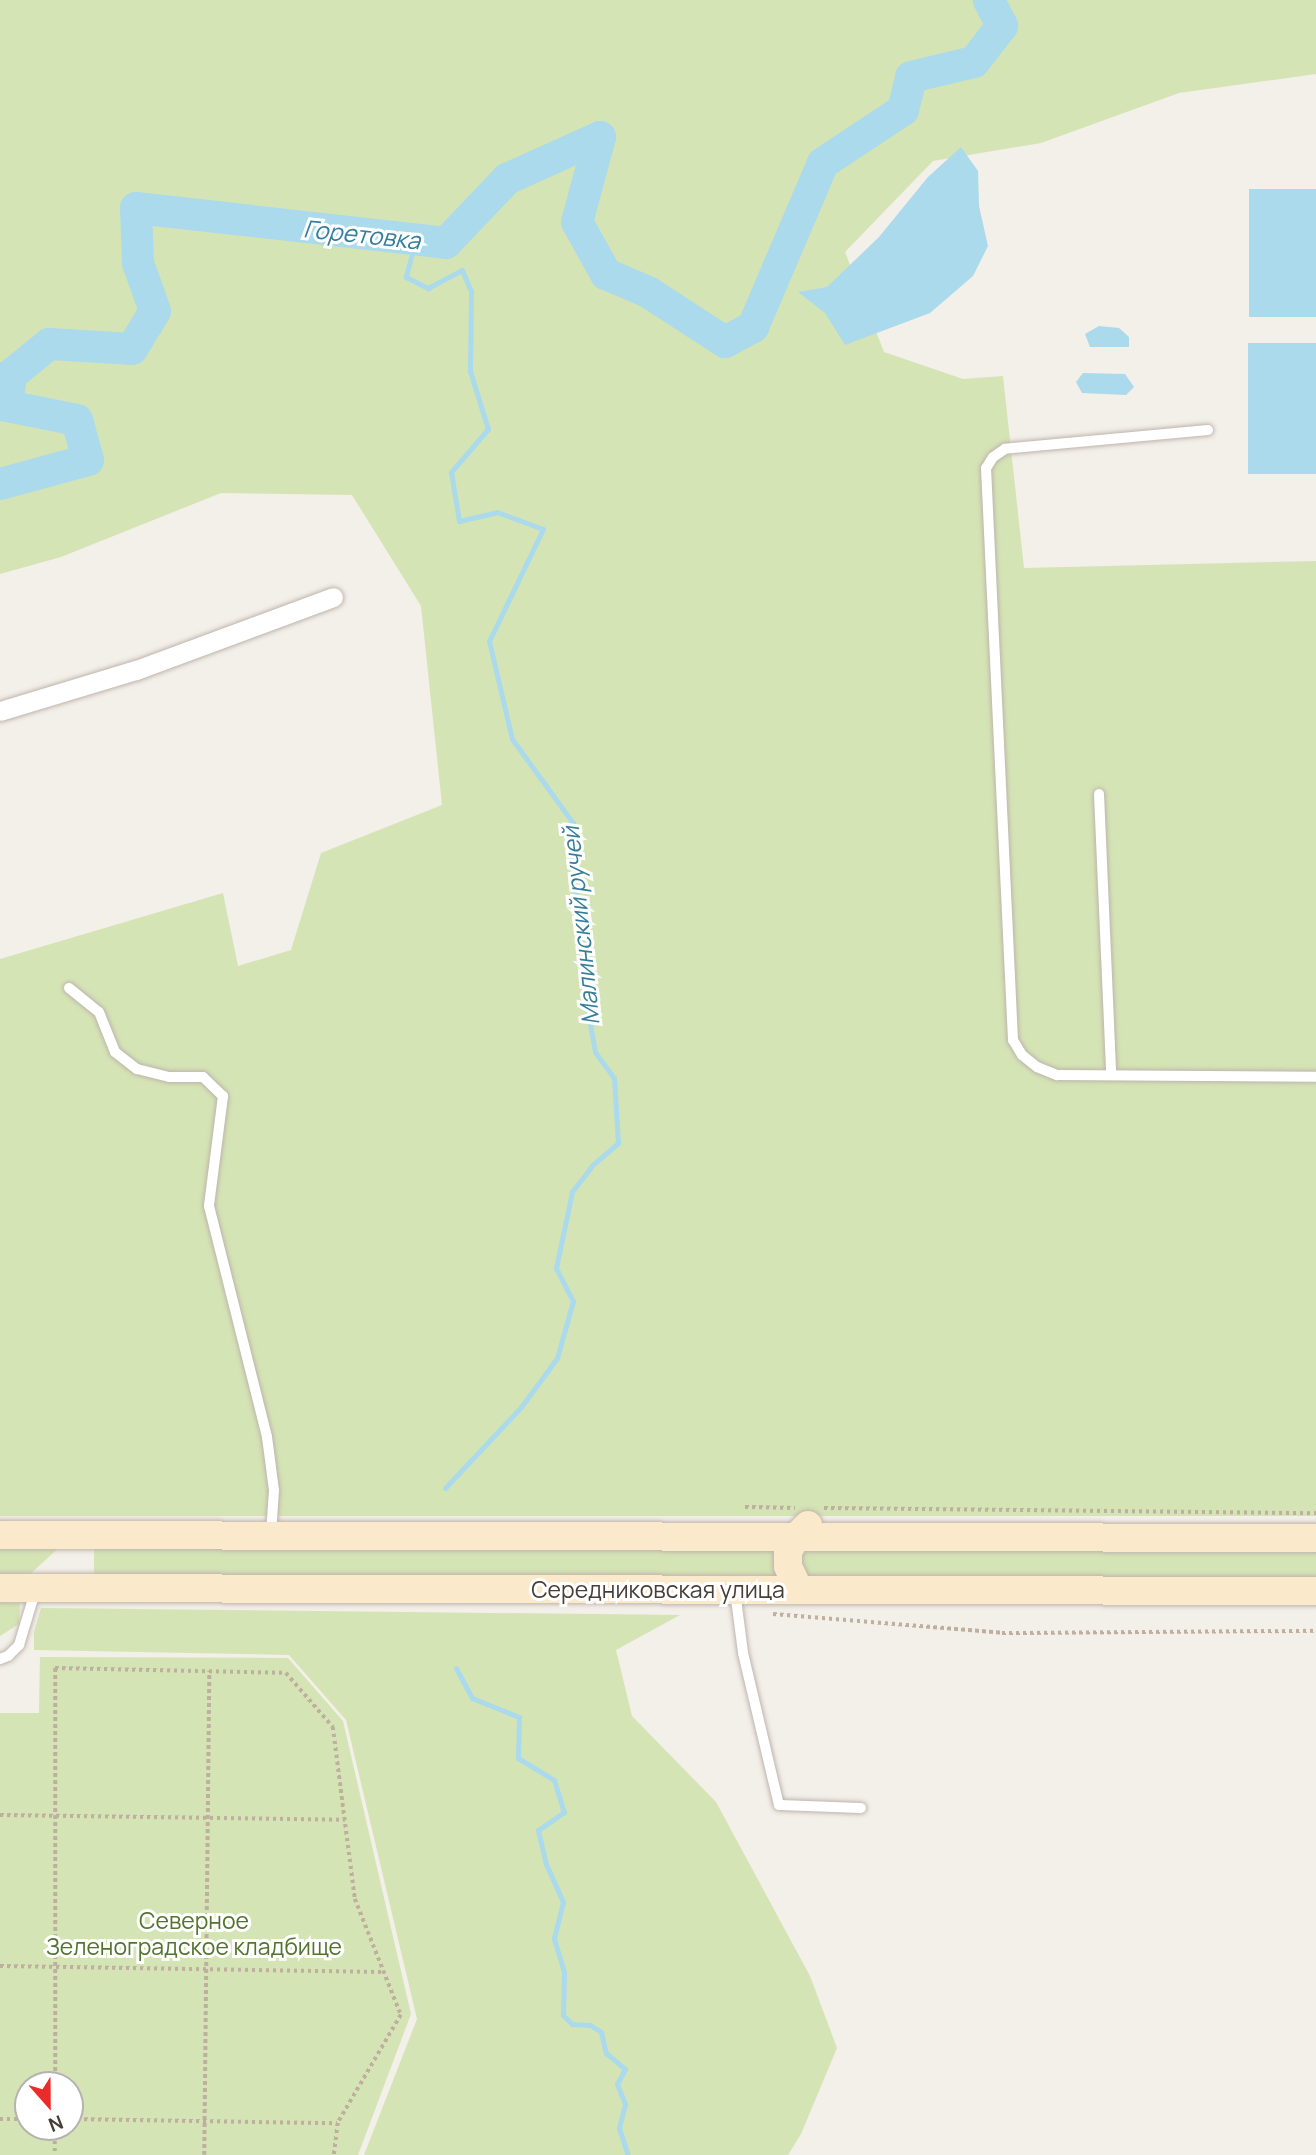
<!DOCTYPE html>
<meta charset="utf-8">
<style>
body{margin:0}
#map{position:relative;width:1316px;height:2155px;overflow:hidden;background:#f3efe9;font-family:Manrope,sans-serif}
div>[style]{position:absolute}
.green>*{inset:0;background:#d5e4b5;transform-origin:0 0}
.water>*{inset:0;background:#aadaeb;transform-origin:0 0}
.stream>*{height:5px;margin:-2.5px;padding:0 2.5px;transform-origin:2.5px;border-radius:2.5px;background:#aadaeb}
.river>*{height:32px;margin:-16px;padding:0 16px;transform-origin:16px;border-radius:16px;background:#aadaeb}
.path>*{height:3.5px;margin-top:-1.75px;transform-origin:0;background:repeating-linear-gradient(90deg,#bfaf9e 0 3.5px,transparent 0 7px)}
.roads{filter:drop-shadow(0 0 2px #beb5ac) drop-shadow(0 0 2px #beb5ac)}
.lane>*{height:10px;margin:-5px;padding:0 5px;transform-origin:5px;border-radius:5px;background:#fff}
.street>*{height:19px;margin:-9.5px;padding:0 9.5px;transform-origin:9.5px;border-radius:9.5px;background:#fff}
.secondary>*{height:28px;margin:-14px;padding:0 14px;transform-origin:14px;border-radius:14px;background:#fbe9cb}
span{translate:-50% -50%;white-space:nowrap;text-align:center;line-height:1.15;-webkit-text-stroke:6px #fff;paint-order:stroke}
.street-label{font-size:23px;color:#463f38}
.park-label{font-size:23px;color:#53742f}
.water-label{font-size:24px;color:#347e9c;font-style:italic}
.north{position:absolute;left:14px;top:2071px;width:70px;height:70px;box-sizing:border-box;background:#fff;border:2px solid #b5b2af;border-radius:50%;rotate:159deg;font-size:19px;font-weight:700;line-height:28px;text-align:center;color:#463f38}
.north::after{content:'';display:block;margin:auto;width:24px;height:32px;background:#ea2b29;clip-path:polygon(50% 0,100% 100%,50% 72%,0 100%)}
</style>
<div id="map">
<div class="green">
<div style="clip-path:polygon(0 0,1316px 0,1316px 74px,1179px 93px,1041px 143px,933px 161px,845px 252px,884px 352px,963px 379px,1003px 376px,1024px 568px,1316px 561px,1316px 1516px,0 1516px,0 959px,223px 893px,238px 966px,291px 950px,321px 853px,442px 805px,421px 606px,352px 495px,221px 493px,61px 557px,0 574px)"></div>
<div style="clip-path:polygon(0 1543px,64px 1543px,28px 1576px,0 1577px)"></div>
<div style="left:94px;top:1544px;width:1222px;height:47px"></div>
<div style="clip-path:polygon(0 1603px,20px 1603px,19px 1624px,0 1636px)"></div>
<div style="clip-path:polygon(41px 1608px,680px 1615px,616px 1650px,632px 1716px,716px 1802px,810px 1976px,837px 2048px,801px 2134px,788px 2155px,364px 2155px,417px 2019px,346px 1720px,289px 1655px,34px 1650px,34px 1632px)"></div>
<div style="clip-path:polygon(evenodd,40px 1657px,288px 1658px,343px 1721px,411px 2014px,358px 2155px,0 2155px,0 1713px,39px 1713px,40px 1657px,28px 2085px,70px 2085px,70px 2127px,28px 2127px,28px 2085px)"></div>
</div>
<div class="water">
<div style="clip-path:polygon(961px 147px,978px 171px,979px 206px,988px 246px,973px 276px,930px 313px,845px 345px,825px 313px,798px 292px,827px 287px,879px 237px,928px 177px)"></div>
<div style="left:1249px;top:189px;width:67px;height:128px"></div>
<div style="clip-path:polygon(1099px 326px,1119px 328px,1129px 337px,1129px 347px,1090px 347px,1085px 334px)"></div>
<div style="left:1248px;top:343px;width:68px;height:131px"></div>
<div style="clip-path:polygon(1083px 373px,1125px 374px,1134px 387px,1126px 395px,1082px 393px,1076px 382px)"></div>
</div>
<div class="stream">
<div style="left:411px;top:240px;width:10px;rotate:79deg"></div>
<div style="left:413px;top:250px;width:28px;rotate:105deg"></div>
<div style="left:406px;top:277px;width:25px;rotate:27deg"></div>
<div style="left:428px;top:288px;width:38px;rotate:-28deg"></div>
<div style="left:462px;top:270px;width:23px;rotate:67deg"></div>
<div style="left:471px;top:291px;width:80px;rotate:90.7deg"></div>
<div style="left:470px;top:371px;width:61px;rotate:72.8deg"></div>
<div style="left:488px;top:429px;width:57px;rotate:130.7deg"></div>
<div style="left:451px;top:472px;width:50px;rotate:80.7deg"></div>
<div style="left:459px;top:521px;width:39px;rotate:-13deg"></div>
<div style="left:497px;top:512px;width:49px;rotate:20.3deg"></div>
<div style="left:543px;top:529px;width:124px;rotate:115.7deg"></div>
<div style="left:489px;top:641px;width:101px;rotate:76.8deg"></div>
<div style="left:512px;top:739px;width:104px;rotate:54deg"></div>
<div style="left:573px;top:823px;width:63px;rotate:89.1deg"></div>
<div style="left:574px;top:886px;width:55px;rotate:78.5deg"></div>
<div style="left:585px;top:940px;width:50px;rotate:91.1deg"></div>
<div style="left:584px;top:990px;width:63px;rotate:79.9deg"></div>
<div style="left:595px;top:1052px;width:32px;rotate:54deg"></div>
<div style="left:614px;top:1078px;width:65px;rotate:86.5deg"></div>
<div style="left:618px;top:1143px;width:35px;rotate:139deg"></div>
<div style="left:592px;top:1166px;width:33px;rotate:128deg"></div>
<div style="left:572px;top:1192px;width:78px;rotate:101.9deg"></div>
<div style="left:556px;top:1268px;width:37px;rotate:63deg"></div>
<div style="left:573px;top:1301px;width:59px;rotate:105.7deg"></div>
<div style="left:557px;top:1358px;width:61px;rotate:126.3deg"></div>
<div style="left:521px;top:1407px;width:111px;rotate:133.2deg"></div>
<div style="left:456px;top:1668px;width:34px;rotate:62deg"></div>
<div style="left:472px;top:1698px;width:51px;rotate:22deg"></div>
<div style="left:519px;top:1717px;width:41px;rotate:91.4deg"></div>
<div style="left:518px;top:1758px;width:42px;rotate:31.4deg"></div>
<div style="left:554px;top:1780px;width:34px;rotate:73deg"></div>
<div style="left:564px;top:1812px;width:32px;rotate:145deg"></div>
<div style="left:538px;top:1830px;width:35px;rotate:77deg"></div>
<div style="left:546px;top:1864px;width:42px;rotate:65.9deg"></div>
<div style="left:563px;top:1902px;width:38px;rotate:104deg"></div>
<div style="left:554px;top:1939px;width:34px;rotate:73deg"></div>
<div style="left:564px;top:1972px;width:43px;rotate:91.3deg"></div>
<div style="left:563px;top:2015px;width:13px;rotate:45deg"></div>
<div style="left:572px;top:2024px;width:18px;rotate:3deg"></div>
<div style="left:590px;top:2025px;width:13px;rotate:32deg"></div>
<div style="left:601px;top:2032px;width:22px;rotate:77deg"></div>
<div style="left:606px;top:2053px;width:25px;rotate:40deg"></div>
<div style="left:625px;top:2069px;width:17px;rotate:118deg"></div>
<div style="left:617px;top:2084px;width:22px;rotate:68deg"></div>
<div style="left:625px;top:2104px;width:25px;rotate:104deg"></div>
<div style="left:619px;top:2128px;width:28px;rotate:72deg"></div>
</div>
<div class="river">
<div style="left:0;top:484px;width:91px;rotate:-15.3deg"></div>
<div style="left:88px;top:460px;width:41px;rotate:-105.4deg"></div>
<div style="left:77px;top:420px;width:71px;rotate:-168.7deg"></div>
<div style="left:7px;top:406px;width:31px;rotate:-83deg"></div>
<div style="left:11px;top:375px;width:49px;rotate:-39.2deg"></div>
<div style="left:49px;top:344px;width:83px;rotate:3.4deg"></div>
<div style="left:132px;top:349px;width:44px;rotate:-58.8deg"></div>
<div style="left:155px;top:311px;width:51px;rotate:-109.5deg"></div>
<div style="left:138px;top:263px;width:55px;rotate:-92.1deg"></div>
<div style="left:136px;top:208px;width:312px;rotate:6.4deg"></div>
<div style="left:446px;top:243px;width:88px;rotate:-46.4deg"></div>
<div style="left:507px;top:179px;width:102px;rotate:-24.3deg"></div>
<div style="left:600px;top:137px;width:88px;rotate:105.1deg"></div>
<div style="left:577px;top:222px;width:60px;rotate:60.9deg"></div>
<div style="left:606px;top:274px;width:46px;rotate:23.2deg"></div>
<div style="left:648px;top:292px;width:92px;rotate:33deg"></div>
<div style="left:725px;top:342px;width:32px;rotate:-28deg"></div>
<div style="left:753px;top:327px;width:178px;rotate:-66.9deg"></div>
<div style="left:823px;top:163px;width:96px;rotate:-33.5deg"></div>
<div style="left:903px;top:110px;width:34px;rotate:-76deg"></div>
<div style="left:911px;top:77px;width:65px;rotate:-13.4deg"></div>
<div style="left:974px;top:62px;width:46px;rotate:-52.1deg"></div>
<div style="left:1002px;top:26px;width:29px;rotate:-117deg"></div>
</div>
<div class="path">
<div style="left:745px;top:1507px;width:50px;rotate:1.1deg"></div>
<div style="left:824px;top:1508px;width:492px;rotate:0.6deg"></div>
<div style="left:773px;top:1614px;width:230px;rotate:4.7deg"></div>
<div style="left:1002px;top:1633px;width:314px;rotate:-0.4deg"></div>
<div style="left:0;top:1815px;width:345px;rotate:0.8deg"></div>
<div style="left:0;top:1966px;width:383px;rotate:0.9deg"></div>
<div style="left:55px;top:2085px;width:417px;rotate:-90deg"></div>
<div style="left:55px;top:1668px;width:231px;rotate:1.2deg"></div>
<div style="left:286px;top:1673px;width:72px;rotate:49deg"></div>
<div style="left:333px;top:1727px;width:173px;rotate:82.7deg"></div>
<div style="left:355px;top:1899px;width:125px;rotate:68.4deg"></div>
<div style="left:401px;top:2015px;width:125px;rotate:120.3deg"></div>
<div style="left:338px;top:2123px;width:32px;rotate:97deg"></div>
<div style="left:0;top:2119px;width:28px"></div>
<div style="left:70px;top:2119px;width:267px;rotate:0.9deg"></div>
<div style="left:55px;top:2127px;width:28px;rotate:90deg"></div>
<div style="left:204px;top:2155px;width:484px;rotate:-89.4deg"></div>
</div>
<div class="roads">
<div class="lane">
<div style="left:1208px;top:430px;width:204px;rotate:174.7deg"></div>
<div style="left:1005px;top:449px;width:14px;rotate:146deg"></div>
<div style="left:993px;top:457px;width:13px;rotate:122deg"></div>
<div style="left:986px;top:468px;width:573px;rotate:87.3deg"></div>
<div style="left:1013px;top:1040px;width:17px;rotate:59deg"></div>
<div style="left:1022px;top:1055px;width:19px;rotate:39deg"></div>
<div style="left:1037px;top:1067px;width:22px;rotate:22deg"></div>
<div style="left:1057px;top:1075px;width:259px;rotate:0.4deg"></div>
<div style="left:1099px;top:794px;width:280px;rotate:87.5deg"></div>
<div style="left:69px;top:988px;width:38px;rotate:39deg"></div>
<div style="left:99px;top:1012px;width:43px;rotate:68.2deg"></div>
<div style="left:115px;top:1052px;width:28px;rotate:38deg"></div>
<div style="left:137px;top:1069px;width:33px;rotate:14deg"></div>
<div style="left:169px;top:1077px;width:34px"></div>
<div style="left:203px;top:1077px;width:28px;rotate:44deg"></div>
<div style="left:223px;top:1096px;width:111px;rotate:97.3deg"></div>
<div style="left:209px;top:1206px;width:238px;rotate:75.9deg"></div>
<div style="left:267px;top:1437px;width:53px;rotate:82.5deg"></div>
<div style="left:274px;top:1490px;width:44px;rotate:93.9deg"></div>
<div style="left:735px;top:1591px;width:63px;rotate:82.6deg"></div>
<div style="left:743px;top:1653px;width:156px;rotate:76.7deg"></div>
<div style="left:779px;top:1805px;width:82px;rotate:2.1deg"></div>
<div style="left:0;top:1659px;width:9px;rotate:-21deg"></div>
<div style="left:8px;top:1656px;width:16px;rotate:-45deg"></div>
<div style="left:19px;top:1645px;width:55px;rotate:-73.2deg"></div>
</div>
<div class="street">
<div style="left:0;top:711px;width:142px;rotate:-16.8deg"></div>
<div style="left:136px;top:670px;width:210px;rotate:-20.3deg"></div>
</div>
<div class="secondary">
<div style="left:0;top:1535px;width:1316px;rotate:0.13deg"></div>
<div style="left:0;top:1588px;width:1316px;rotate:0.13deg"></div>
<div style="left:799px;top:1590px;width:26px;rotate:-115deg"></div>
<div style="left:788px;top:1566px;width:14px;rotate:-90deg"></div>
<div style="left:788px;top:1552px;width:17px;rotate:-62deg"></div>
<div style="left:796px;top:1537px;width:17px;rotate:-45deg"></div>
</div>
</div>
<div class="street-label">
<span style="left:658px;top:1589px">Середниковская улица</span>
</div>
<div class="park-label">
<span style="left:194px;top:1933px">Северное<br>Зеленоградское кладбище</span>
</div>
<div class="water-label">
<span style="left:362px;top:234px;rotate:6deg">Горетовка</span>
<span style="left:580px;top:926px;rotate:-96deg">Малинский ручей</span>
</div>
<div class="north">N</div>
</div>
